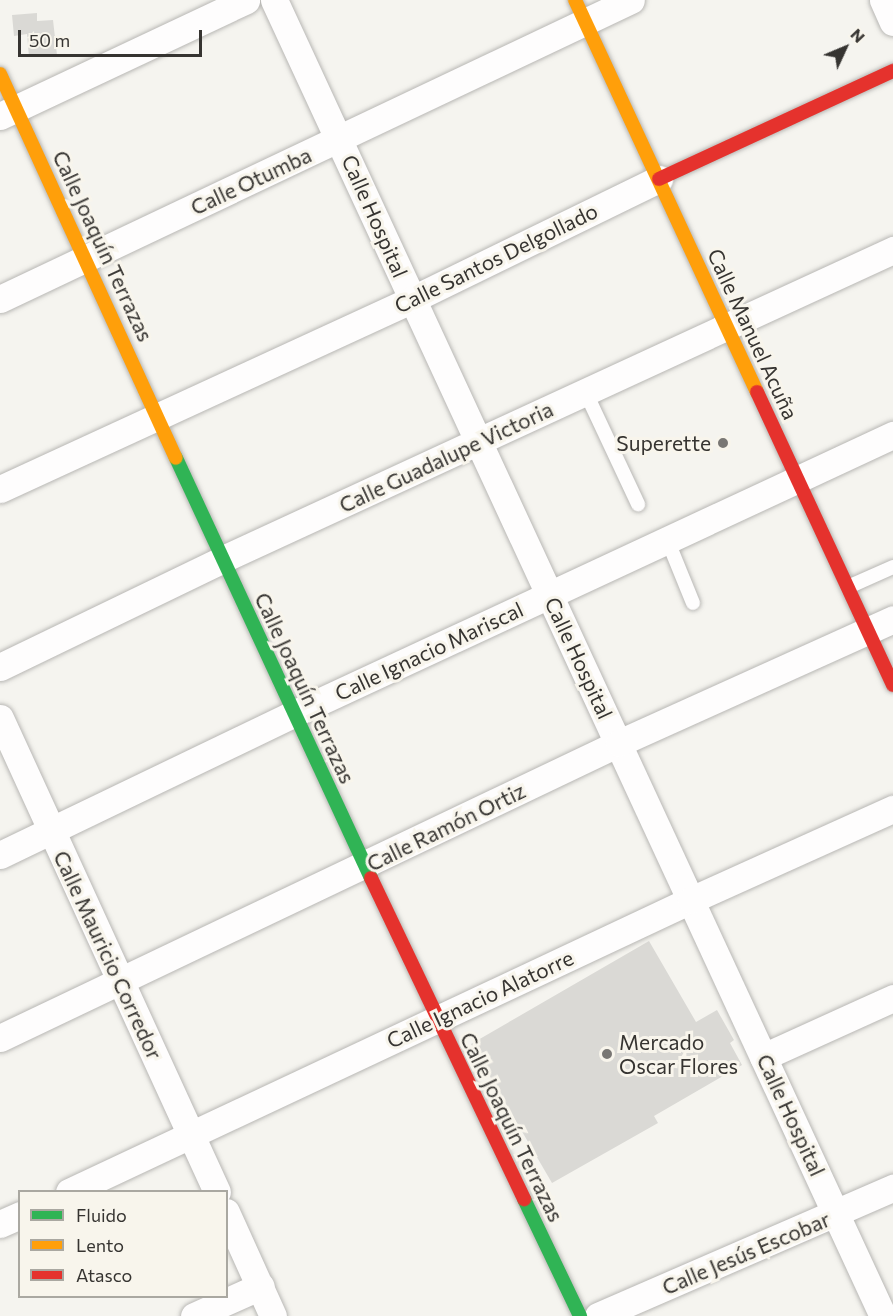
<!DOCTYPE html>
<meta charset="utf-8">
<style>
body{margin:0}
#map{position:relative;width:893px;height:1316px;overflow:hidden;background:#f5f4ef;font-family:Commissioner,sans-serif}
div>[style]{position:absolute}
.building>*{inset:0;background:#dad9d5}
.roads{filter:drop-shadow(0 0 2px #b8b7b4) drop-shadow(0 0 2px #b8b7b4)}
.lane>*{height:14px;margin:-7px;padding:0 7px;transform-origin:7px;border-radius:7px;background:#fefdfd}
.street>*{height:27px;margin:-13.5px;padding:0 13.5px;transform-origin:13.5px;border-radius:13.5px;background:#fefdfd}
.fast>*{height:14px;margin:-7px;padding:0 7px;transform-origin:7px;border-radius:7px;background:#30b455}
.slow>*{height:14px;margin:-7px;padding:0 7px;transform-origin:7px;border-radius:7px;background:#ff9f0a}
.jam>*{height:14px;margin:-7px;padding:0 7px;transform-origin:7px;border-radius:7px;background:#e5322d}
.dots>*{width:16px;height:16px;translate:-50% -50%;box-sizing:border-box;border:3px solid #f8f5ec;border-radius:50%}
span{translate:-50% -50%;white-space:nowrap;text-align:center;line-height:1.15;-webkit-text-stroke:6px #f8f5ec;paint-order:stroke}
.street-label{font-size:21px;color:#363431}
.poi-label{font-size:21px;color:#363431}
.right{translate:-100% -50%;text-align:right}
.left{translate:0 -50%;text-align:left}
.legend{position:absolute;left:18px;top:1190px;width:210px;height:108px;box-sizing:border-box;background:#f8f5ec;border:2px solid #aaa8a1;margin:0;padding:8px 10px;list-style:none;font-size:18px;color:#363431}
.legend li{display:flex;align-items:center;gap:12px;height:30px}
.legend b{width:30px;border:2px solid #aaa8a1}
.north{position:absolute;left:815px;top:18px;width:60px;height:60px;-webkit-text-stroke:4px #f8f5ec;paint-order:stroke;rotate:46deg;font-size:16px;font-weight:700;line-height:24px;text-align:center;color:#363431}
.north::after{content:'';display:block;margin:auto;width:21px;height:27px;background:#363431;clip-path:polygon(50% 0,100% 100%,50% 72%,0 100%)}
.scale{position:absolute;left:18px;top:30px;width:184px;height:27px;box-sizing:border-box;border:3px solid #363431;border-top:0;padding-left:8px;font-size:18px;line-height:21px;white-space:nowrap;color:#363431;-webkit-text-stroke:4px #f8f5ec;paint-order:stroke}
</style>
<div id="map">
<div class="building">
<div style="clip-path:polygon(37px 13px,37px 21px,53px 20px,57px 55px,29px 57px,27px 34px,14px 36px,12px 15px)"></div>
<div style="clip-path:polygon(649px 941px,696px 1022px,717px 1010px,734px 1040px,730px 1043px,742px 1065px,654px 1116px,658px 1123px,552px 1183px,471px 1044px)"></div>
</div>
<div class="roads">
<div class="lane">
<div style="left:586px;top:393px;width:123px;rotate:64.9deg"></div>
<div style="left:667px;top:539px;width:69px;rotate:67.9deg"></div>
<div style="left:848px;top:587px;width:49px;rotate:-24deg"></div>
</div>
<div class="street">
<div style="left:274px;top:0;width:1450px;rotate:65.17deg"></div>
<div style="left:883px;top:0;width:24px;rotate:66deg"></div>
<div style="left:0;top:116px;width:272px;rotate:-25.2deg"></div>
<div style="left:0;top:299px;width:698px;rotate:-25.35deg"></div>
<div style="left:0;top:489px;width:455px;rotate:-24.7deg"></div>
<div style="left:413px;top:299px;width:274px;rotate:-26deg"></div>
<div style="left:0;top:667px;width:248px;rotate:-25.8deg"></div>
<div style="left:223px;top:559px;width:738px;rotate:-24.76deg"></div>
<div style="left:0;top:718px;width:521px;rotate:65.4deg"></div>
<div style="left:0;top:855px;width:325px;rotate:-25.7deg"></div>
<div style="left:293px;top:714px;width:662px;rotate:-24.94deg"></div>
<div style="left:0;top:1038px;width:686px;rotate:-25.48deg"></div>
<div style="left:619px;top:743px;width:301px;rotate:-24.3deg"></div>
<div style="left:763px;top:1057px;width:143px;rotate:-24.4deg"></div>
<div style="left:69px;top:1192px;width:687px;rotate:-25.15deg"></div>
<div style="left:691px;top:900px;width:222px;rotate:-24.3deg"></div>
<div style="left:226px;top:1212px;width:114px;rotate:65.7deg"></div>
<div style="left:0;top:1224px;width:22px;rotate:-24deg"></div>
<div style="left:194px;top:1316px;width:73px;rotate:-24.1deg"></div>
<div style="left:598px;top:1316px;width:322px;rotate:-23.5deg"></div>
</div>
<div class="fast">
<div style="left:176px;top:458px;width:463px;rotate:65.1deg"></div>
<div style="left:524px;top:1199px;width:130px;rotate:64.4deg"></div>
</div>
<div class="slow">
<div style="left:575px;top:0;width:432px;rotate:65.1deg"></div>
<div style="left:0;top:74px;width:422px;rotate:65.4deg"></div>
</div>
<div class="jam">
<div style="left:659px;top:179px;width:258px;rotate:-24.8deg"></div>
<div style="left:757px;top:392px;width:323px;rotate:65.1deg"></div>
<div style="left:371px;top:878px;width:356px;rotate:64.5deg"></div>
</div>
</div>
<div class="dots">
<div style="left:723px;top:443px;background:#797774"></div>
<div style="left:607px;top:1054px;background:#797774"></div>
</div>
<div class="street-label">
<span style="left:251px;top:181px;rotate:-25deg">Calle Otumba</span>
<span style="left:375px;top:216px;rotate:66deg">Calle Hospital</span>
<span style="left:103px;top:246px;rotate:65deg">Calle Joaquín Terrazas</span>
<span style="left:496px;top:258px;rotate:-26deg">Calle Santos Delgollado</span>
<span style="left:753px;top:334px;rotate:65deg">Calle Manuel Acuña</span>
<span style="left:446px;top:457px;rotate:-25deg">Calle Guadalupe Victoria</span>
<span style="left:429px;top:651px;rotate:-25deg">Calle Ignacio Mariscal</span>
<span style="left:579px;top:658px;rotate:65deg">Calle Hospital</span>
<span style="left:305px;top:688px;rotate:65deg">Calle Joaquín Terrazas</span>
<span style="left:446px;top:827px;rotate:-26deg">Calle Ramón Ortiz</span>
<span style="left:108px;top:955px;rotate:65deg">Calle Mauricio Corredor</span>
<span style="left:480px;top:999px;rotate:-25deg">Calle Ignacio Alatorre</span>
<span style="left:791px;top:1115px;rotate:65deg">Calle Hospital</span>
<span style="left:512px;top:1127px;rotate:64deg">Calle Joaquín Terrazas</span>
<span style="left:746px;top:1253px;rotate:-23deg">Calle Jesús Escobar</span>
</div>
<div class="poi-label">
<span class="right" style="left:711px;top:443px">Superette</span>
<span class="left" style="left:619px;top:1054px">Mercado<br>Oscar Flores</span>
</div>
<ul class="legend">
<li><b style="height:8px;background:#30b455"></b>Fluido</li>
<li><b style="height:8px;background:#ff9f0a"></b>Lento</li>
<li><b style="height:8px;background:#e5322d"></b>Atasco</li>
</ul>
<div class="north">N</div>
<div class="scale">50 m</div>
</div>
